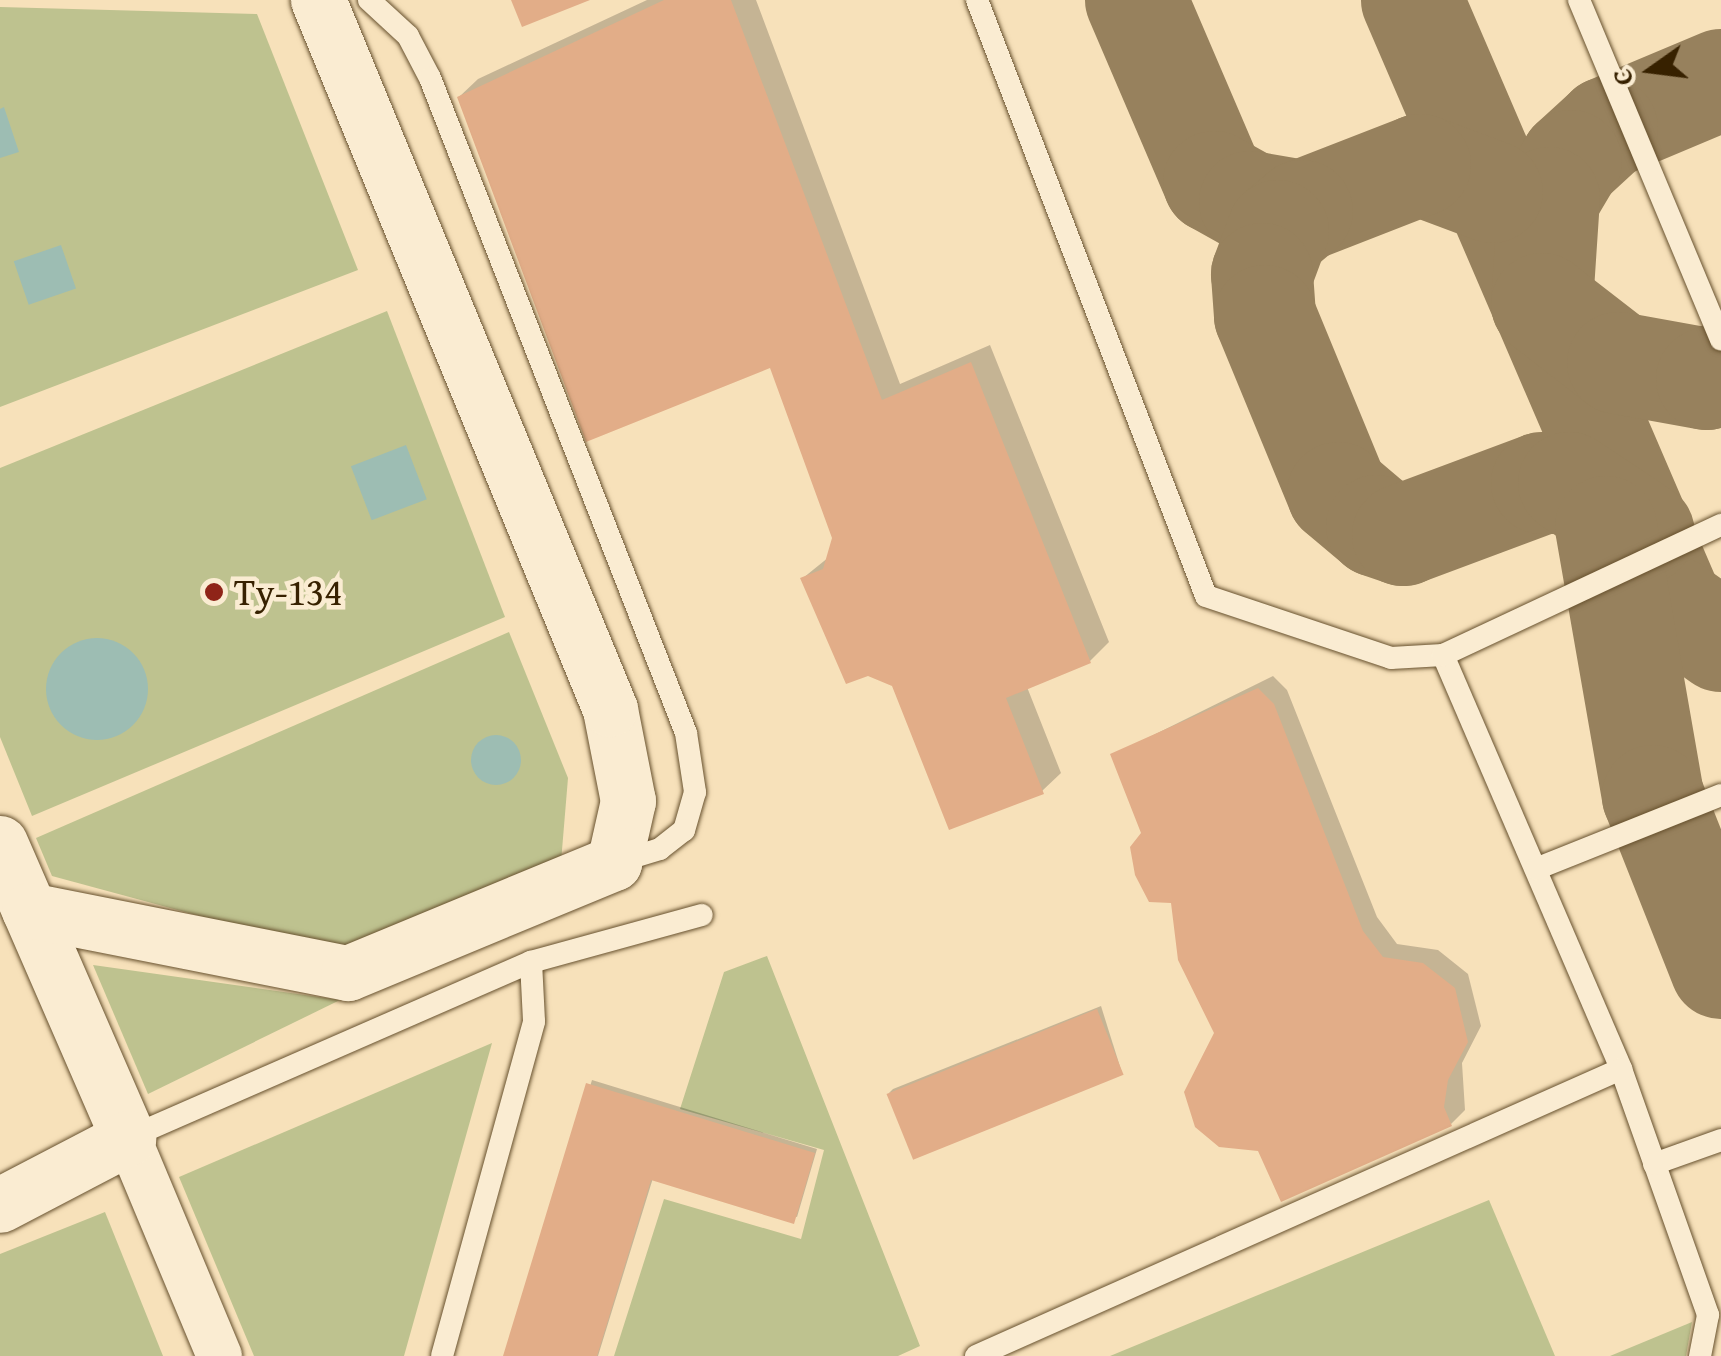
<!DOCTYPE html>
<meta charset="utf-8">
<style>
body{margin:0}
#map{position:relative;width:1721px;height:1356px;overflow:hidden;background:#f7e1ba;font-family:"Gentium Book Plus",serif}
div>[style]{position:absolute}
.green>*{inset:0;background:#bec28f}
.water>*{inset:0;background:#9dbdb3;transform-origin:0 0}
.round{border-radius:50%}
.shadow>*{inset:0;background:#0003}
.taxiway>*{height:102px;margin:-51px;padding:0 51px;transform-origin:51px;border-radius:51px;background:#97815d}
.building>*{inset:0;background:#e2ad88;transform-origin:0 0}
.roads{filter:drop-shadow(0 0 2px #67512e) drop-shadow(0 0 2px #67512e)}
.lane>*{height:22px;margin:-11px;padding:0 11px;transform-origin:11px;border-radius:11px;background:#faecd2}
.street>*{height:45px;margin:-22.5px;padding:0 22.5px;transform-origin:22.5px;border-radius:22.5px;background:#faecd2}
.secondary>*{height:55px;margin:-27.5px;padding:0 27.5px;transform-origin:27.5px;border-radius:27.5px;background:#faecd2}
.dots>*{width:28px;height:28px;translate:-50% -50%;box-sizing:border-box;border:5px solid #faecd2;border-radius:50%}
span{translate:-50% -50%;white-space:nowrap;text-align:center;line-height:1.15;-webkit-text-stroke:9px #faecd2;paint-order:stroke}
.poi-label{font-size:38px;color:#372100}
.left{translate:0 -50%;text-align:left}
.north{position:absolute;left:1601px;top:20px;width:100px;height:100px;-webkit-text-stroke:8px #faecd2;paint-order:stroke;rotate:256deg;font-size:28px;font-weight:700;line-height:40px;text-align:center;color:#372100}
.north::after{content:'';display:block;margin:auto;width:35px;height:45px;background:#372100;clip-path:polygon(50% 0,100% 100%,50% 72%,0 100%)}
</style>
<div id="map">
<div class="green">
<div style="clip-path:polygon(0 7px,257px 14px,358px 270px,0 407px)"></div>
<div style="clip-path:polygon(387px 311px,505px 617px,32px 816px,0 737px,0 468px)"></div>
<div style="clip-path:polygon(509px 632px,568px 778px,561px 862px,333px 952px,52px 876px,36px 838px)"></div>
<div style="clip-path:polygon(767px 956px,920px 1346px,898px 1356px,614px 1356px,664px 1199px,801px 1239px,824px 1150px,680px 1109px,724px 972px)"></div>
<div style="clip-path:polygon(93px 965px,340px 1000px,148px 1094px)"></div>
<div style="clip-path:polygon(492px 1043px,404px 1356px,254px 1356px,179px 1177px)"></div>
<div style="clip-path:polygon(1489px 1200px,1555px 1356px,1110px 1356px)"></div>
<div style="clip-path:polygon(105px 1212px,163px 1356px,0 1356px,0 1254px)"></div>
<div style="clip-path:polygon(1692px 1322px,1686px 1356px,1610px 1356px)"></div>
</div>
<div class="water">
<div style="clip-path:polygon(4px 107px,19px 152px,0 158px,0 109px)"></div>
<div style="left:61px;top:245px;width:46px;height:50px;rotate:71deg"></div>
<div style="left:406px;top:445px;width:58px;height:59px;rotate:69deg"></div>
<div class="round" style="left:46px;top:638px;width:102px;height:102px"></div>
<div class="round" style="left:471px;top:735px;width:50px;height:50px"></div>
</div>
<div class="shadow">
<div style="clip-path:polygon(647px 0,756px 0,900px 384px,990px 345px,1109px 642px,1090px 661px,1027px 687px,1061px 773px,1042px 791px,894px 684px,803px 578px,829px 557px,835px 538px,772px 364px,459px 97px,478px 79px)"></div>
<div style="clip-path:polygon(1273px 676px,1287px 690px,1377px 917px,1397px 944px,1438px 950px,1468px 974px,1481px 1026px,1462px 1063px,1465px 1110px,1451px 1124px,1174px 900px,1144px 834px,1113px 755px)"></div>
<div style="clip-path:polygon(1101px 1006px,1122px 1073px,889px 1093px,893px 1089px)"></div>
<div style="clip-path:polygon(592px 1080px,817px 1149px,797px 1217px,653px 1178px,598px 1356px,506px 1356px)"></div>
</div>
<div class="taxiway">
<div style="left:1136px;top:0;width:198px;rotate:66.8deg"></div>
<div style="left:1214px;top:182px;width:41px;rotate:29.1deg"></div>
<div style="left:1250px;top:202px;width:53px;rotate:9.8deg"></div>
<div style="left:1412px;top:0;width:661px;rotate:66.73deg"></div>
<div style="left:1673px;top:607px;width:59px;rotate:35.3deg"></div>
<div style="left:1721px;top:80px;width:124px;rotate:157.2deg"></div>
<div style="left:1607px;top:128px;width:49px;rotate:137.5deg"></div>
<div style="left:1571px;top:161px;width:43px;rotate:120.7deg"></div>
<div style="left:1549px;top:198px;width:106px;rotate:93.8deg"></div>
<div style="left:1542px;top:304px;width:96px;rotate:37.8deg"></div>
<div style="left:1618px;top:363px;width:90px;rotate:10.2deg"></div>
<div style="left:1707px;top:379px;width:15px;rotate:-23deg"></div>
<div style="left:1492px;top:192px;width:77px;rotate:-159.4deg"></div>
<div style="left:1420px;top:165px;width:127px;rotate:158.7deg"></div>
<div style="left:1302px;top:211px;width:31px;rotate:140deg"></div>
<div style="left:1278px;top:231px;width:46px;rotate:110.4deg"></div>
<div style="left:1262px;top:274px;width:42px;rotate:85.9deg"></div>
<div style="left:1265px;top:316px;width:191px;rotate:67.6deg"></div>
<div style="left:1338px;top:493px;width:51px;rotate:40.2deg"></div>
<div style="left:1377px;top:526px;width:28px;rotate:19deg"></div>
<div style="left:1403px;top:535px;width:148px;rotate:-20.5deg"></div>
<div style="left:1542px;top:483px;width:27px"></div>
<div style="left:1569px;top:483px;width:90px;rotate:33.7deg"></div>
<div style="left:1606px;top:527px;width:273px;rotate:80.1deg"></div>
<div style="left:1653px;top:796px;width:185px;rotate:68.4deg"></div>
</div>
<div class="building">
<div style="clip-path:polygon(511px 0,590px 0,522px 27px)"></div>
<div style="clip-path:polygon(664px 0,731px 0,882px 400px,971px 362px,1091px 663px,1006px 698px,1044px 794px,949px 830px,892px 686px,868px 676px,846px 684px,800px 578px,823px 569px,832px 538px,770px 368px,586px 442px,457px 97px)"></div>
<div style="clip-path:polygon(1258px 688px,1274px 704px,1363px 931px,1383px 957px,1423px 963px,1455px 988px,1468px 1042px,1448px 1080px,1444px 1107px,1452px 1126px,1281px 1202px,1258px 1151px,1219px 1147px,1195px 1127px,1184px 1092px,1214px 1033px,1178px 960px,1171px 903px,1149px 902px,1135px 875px,1130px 847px,1141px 833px,1110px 754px)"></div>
<div style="left:1097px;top:1009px;width:71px;height:227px;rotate:68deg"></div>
<div style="clip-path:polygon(586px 1083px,815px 1153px,794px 1224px,651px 1180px,597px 1356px,503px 1356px)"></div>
</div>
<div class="roads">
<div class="lane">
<div style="left:369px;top:0;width:53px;rotate:42.7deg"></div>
<div style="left:408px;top:36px;width:47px;rotate:62.4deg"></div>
<div style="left:430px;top:78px;width:703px;rotate:68.65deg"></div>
<div style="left:686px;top:733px;width:60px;rotate:81.3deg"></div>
<div style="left:695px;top:792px;width:40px;rotate:106deg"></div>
<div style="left:684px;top:830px;width:31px;rotate:142deg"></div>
<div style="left:660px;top:849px;width:45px;rotate:163.2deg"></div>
<div style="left:977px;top:0;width:638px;rotate:68.98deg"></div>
<div style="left:1206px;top:596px;width:195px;rotate:18.5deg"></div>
<div style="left:1391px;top:658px;width:52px;rotate:-3.3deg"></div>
<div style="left:1443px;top:655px;width:451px;rotate:66.7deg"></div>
<div style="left:1621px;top:1069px;width:261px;rotate:70.5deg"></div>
<div style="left:1708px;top:1315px;width:42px;rotate:101deg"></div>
<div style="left:1579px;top:0;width:368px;rotate:67.3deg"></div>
<div style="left:1443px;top:655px;width:307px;rotate:-25.1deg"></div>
<div style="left:1536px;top:869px;width:199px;rotate:-21.8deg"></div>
<div style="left:128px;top:1138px;width:440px;rotate:-23.6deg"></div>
<div style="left:531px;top:962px;width:177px;rotate:-15.4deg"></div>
<div style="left:1654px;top:1164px;width:71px;rotate:-19.7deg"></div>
<div style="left:442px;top:1356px;width:347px;rotate:-74.6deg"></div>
<div style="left:534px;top:1021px;width:59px;rotate:-92.9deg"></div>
<div style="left:976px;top:1356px;width:706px;rotate:-23.99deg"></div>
</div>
<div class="street">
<div style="left:128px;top:1138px;width:236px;rotate:67.3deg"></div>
</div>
<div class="secondary">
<div style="left:0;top:843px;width:322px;rotate:66.5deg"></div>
<div style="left:128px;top:1138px;width:144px;rotate:152.4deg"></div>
<div style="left:29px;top:910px;width:325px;rotate:11.2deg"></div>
<div style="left:348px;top:973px;width:288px;rotate:-22.5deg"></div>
<div style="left:614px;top:863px;width:64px;rotate:-77.3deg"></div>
<div style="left:628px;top:801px;width:94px;rotate:-101.1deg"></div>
<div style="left:610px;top:709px;width:767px;rotate:-112.38deg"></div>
</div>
</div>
<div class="dots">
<div style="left:214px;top:592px;background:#8f2418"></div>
</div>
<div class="poi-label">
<span class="left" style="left:234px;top:592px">Ту-134</span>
</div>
<div class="north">С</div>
</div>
